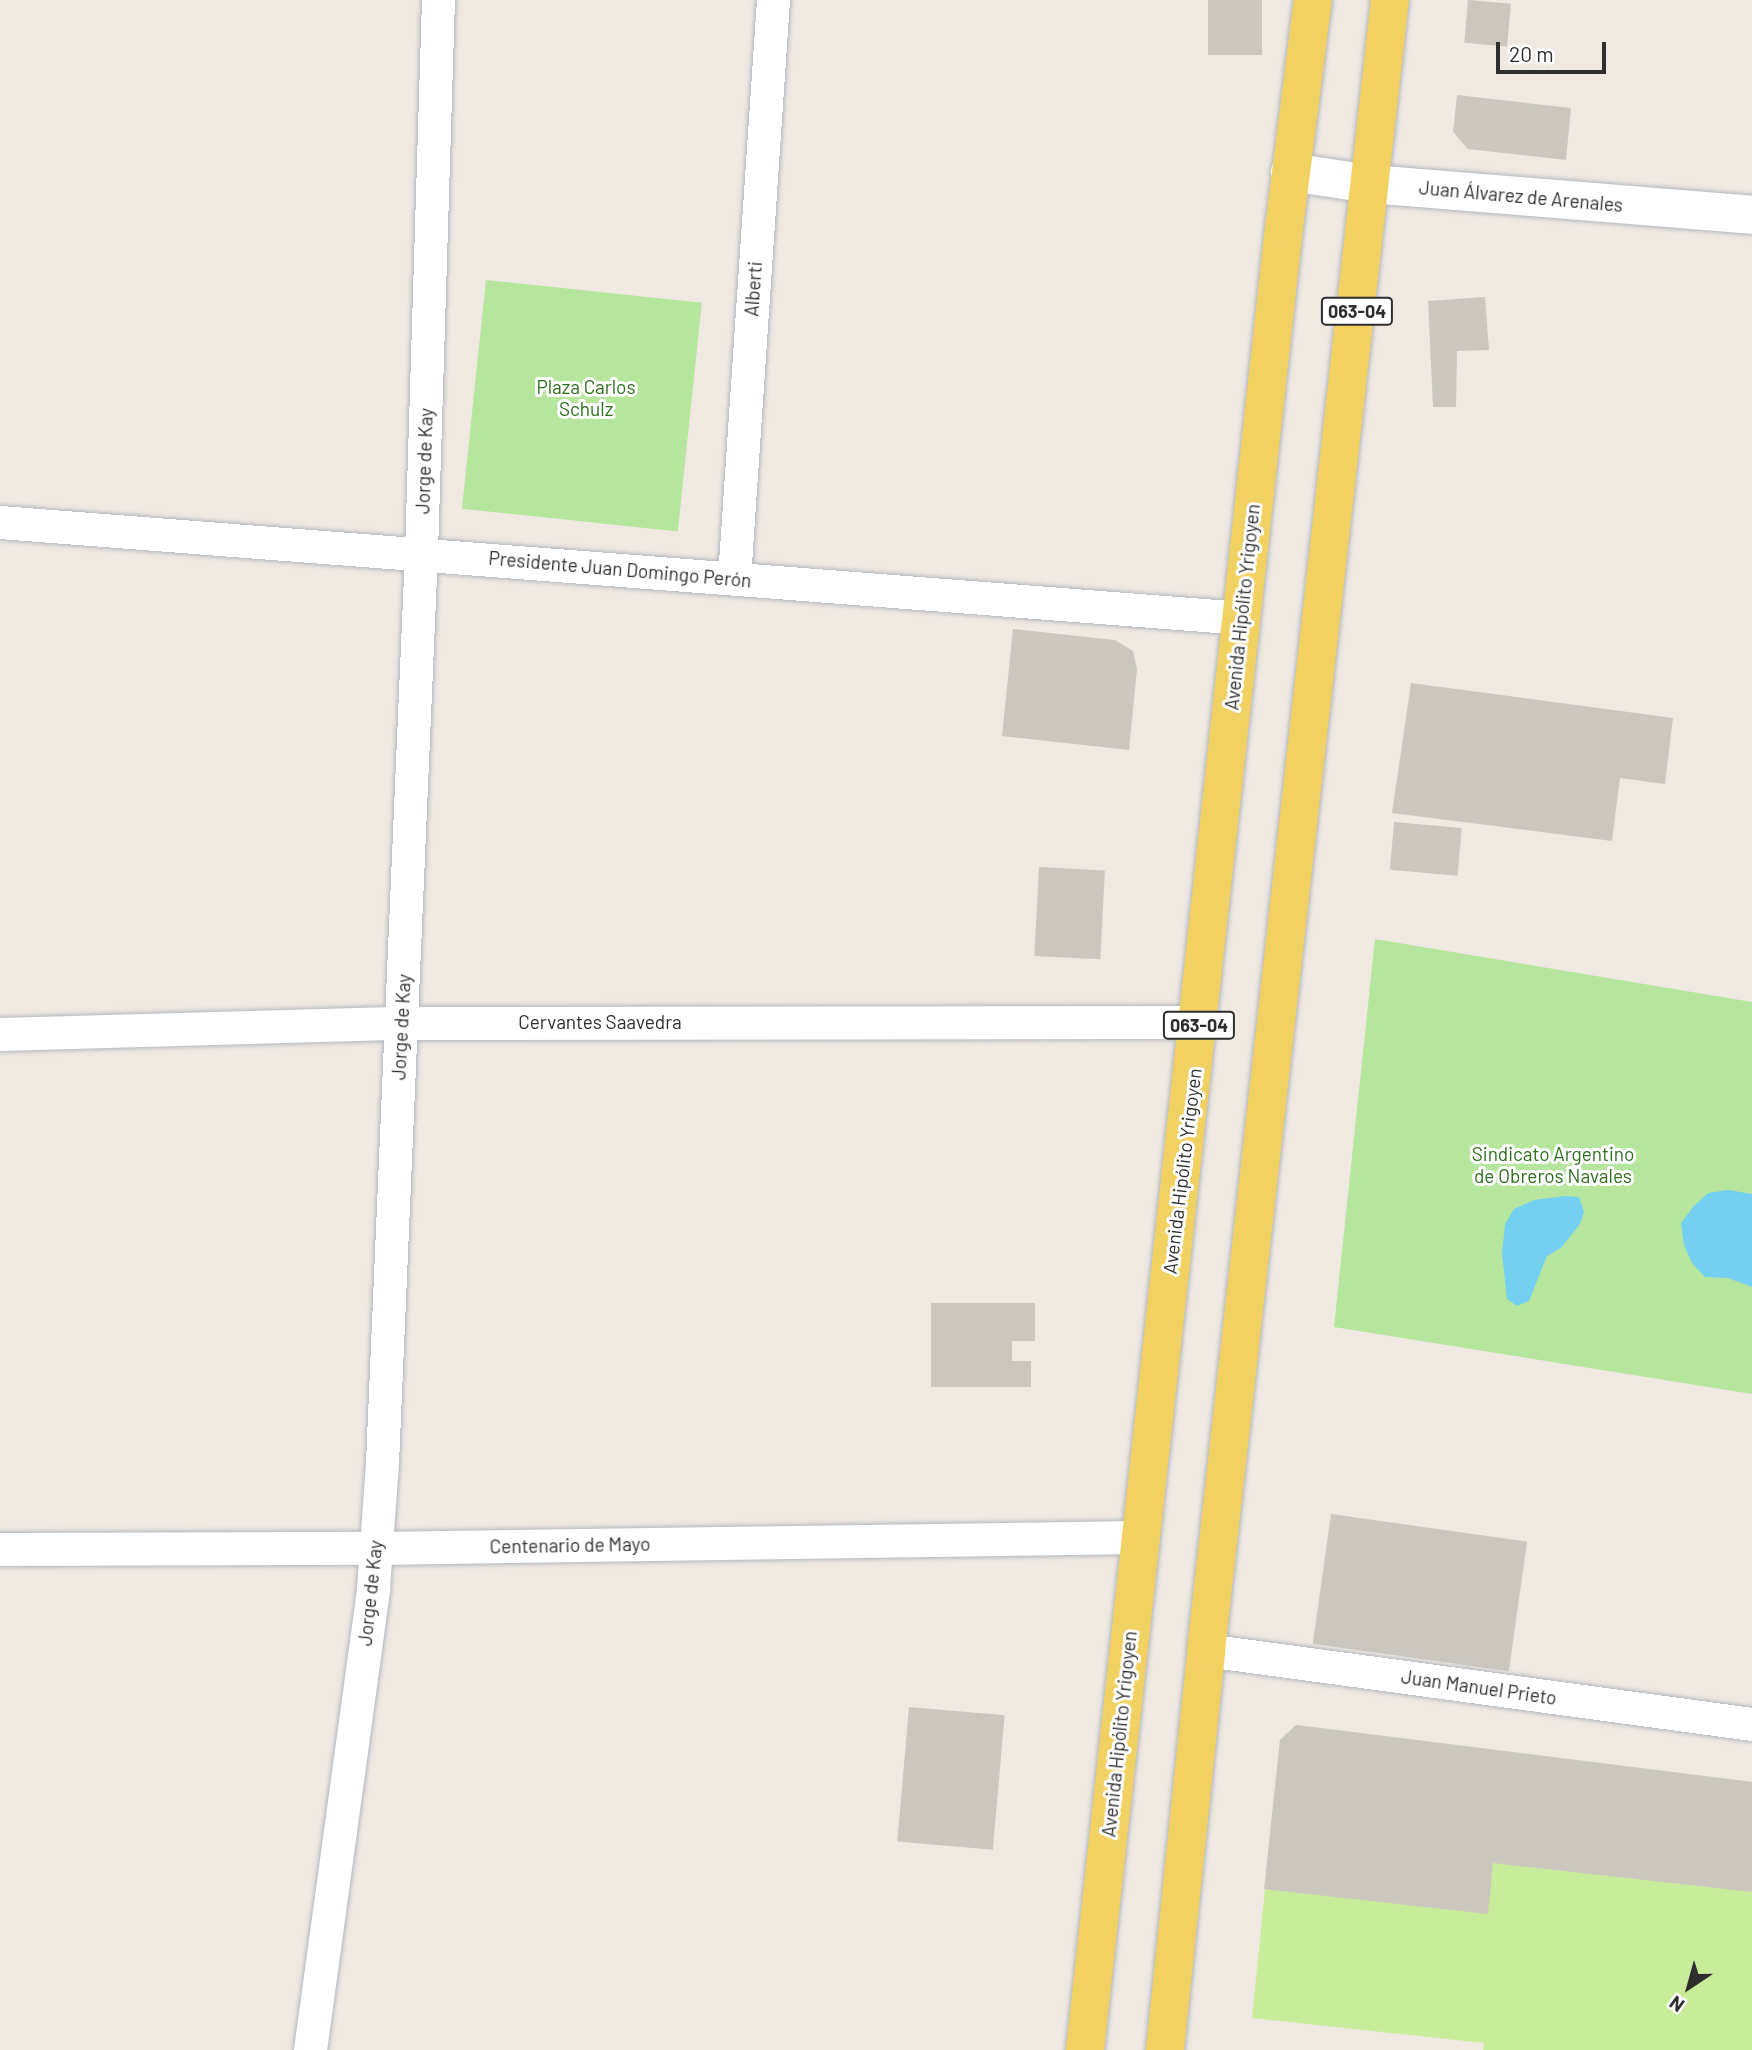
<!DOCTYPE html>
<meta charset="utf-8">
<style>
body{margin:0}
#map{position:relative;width:1752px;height:2050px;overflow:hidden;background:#efe9e1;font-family:Barlow,sans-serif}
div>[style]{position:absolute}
.green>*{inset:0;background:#b6e59e;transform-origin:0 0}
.pitch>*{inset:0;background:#c9ec9a}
.water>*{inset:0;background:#75cff0}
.building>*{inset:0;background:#cbc7bf;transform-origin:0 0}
.roads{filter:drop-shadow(0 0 2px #b4b7c1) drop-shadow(0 0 2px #b4b7c1)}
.minor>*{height:33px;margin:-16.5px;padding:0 16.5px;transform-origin:16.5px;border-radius:16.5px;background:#fff}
.tertiary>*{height:38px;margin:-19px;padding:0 19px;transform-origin:19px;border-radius:19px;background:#fff}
.primary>*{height:38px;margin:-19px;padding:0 19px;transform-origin:19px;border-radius:19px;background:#f2d163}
span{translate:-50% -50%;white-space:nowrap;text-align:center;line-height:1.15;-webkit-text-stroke:6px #fff;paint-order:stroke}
.shield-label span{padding:2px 5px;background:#fff;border:2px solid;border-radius:5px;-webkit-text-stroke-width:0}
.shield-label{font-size:18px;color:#2e2e2e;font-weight:700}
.street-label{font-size:19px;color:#2e2e2e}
.park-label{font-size:19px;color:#2c6e1b}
.north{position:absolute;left:1654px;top:1952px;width:70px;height:70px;-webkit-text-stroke:5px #fff;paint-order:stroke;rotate:216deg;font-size:19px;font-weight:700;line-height:28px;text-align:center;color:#2e2e2e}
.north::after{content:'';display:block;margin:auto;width:24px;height:32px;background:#2e2e2e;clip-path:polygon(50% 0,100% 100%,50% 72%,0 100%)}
.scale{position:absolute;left:1496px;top:42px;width:110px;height:32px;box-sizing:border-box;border:4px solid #2e2e2e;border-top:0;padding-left:9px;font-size:21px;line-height:24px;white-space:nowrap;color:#2e2e2e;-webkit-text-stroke:5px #fff;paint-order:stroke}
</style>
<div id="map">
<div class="green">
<div style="left:486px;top:280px;width:217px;height:230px;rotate:6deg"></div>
<div style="clip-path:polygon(1375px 939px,1752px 1002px,1752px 1394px,1334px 1327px)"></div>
</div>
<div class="pitch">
<div style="clip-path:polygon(1296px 1725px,1752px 1782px,1752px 2050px,1483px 2050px,1484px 2043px,1252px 2018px,1280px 1740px)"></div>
</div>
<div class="water">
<div style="clip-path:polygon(1728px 1190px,1752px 1194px,1752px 1287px,1728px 1278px,1705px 1277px,1692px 1263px,1684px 1245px,1681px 1223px,1693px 1207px,1708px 1193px)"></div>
<div style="clip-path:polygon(1565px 1196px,1579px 1197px,1584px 1212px,1580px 1224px,1561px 1248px,1547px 1256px,1529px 1301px,1517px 1306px,1507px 1299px,1502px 1253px,1505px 1224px,1514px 1209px,1534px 1200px)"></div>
</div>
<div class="building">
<div style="left:1208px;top:0;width:54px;height:55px"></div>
<div style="left:1468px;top:0;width:43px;height:43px;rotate:5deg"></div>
<div style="clip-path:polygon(1457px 95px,1571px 108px,1566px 160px,1468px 149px,1453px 132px)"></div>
<div style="clip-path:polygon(1485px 297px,1489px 350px,1457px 351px,1456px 407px,1433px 407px,1428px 301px)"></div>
<div style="clip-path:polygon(1013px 629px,1115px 640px,1133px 651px,1137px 669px,1129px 750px,1002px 736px)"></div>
<div style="clip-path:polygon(1411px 683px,1673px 718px,1665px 784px,1620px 778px,1612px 841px,1392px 813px)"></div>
<div style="left:1394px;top:822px;width:68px;height:48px;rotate:5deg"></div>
<div style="left:1039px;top:867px;width:66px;height:89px;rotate:3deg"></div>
<div style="clip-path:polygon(931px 1303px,1035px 1303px,1035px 1341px,1012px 1341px,1012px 1361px,1031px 1361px,1031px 1387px,931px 1387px)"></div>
<div style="left:1331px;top:1514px;width:198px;height:131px;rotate:8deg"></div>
<div style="left:909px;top:1707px;width:96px;height:135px;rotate:5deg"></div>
<div style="clip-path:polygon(1296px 1725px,1752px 1782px,1752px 1892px,1493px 1863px,1488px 1914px,1264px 1889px,1280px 1740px)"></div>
</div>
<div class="roads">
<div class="minor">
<div style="left:0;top:522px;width:1245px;rotate:4.42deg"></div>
<div style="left:734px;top:578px;width:579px;rotate:-86.14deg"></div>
<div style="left:0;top:1034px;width:401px;rotate:-1.6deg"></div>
<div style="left:401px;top:1023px;width:798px;rotate:-0.07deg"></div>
<div style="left:0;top:1549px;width:376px;rotate:-0.2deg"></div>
<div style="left:376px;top:1548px;width:764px;rotate:-0.82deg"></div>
<div style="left:1206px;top:1650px;width:551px;rotate:7.72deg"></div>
<div style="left:310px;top:2050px;width:466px;rotate:-82.2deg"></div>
<div style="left:373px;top:1588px;width:125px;rotate:-85.9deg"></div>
<div style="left:382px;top:1463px;width:912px;rotate:-87.55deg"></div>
<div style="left:421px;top:552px;width:552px;rotate:-88.24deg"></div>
</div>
<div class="tertiary">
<div style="left:1290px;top:172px;width:81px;rotate:8.5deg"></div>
<div style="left:1370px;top:184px;width:383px;rotate:4.6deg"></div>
</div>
<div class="primary">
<div style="left:1085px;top:2050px;width:1833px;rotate:-83.77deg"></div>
<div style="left:1284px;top:228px;width:230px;rotate:-82.8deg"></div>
<div style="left:1165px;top:2050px;width:402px;rotate:-84.1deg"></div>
<div style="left:1206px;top:1650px;width:1660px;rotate:-83.64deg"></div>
</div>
</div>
<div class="shield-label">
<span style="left:1357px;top:311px">063-04</span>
<span style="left:1199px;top:1025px">063-04</span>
</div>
<div class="street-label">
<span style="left:1521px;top:196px;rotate:5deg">Juan Álvarez de Arenales</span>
<span style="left:753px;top:289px;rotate:-86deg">Alberti</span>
<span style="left:424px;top:461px;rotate:-88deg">Jorge de Kay</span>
<span style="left:620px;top:569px;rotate:5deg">Presidente Juan Domingo Perón</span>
<span style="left:1242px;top:607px;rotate:-84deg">Avenida Hipólito Yrigoyen</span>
<span style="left:600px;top:1022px">Cervantes Saavedra</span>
<span style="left:401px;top:1027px;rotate:-87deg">Jorge de Kay</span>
<span style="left:1182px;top:1171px;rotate:-83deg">Avenida Hipólito Yrigoyen</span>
<span style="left:570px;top:1545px;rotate:-1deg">Centenario de Mayo</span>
<span style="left:370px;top:1593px;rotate:-84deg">Jorge de Kay</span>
<span style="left:1479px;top:1687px;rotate:8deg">Juan Manuel Prieto</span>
<span style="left:1119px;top:1734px;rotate:-84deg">Avenida Hipólito Yrigoyen</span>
</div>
<div class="park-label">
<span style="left:586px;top:398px">Plaza Carlos<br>Schulz</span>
<span style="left:1553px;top:1165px">Sindicato Argentino<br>de Obreros Navales</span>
</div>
<div class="north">N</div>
<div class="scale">20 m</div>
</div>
